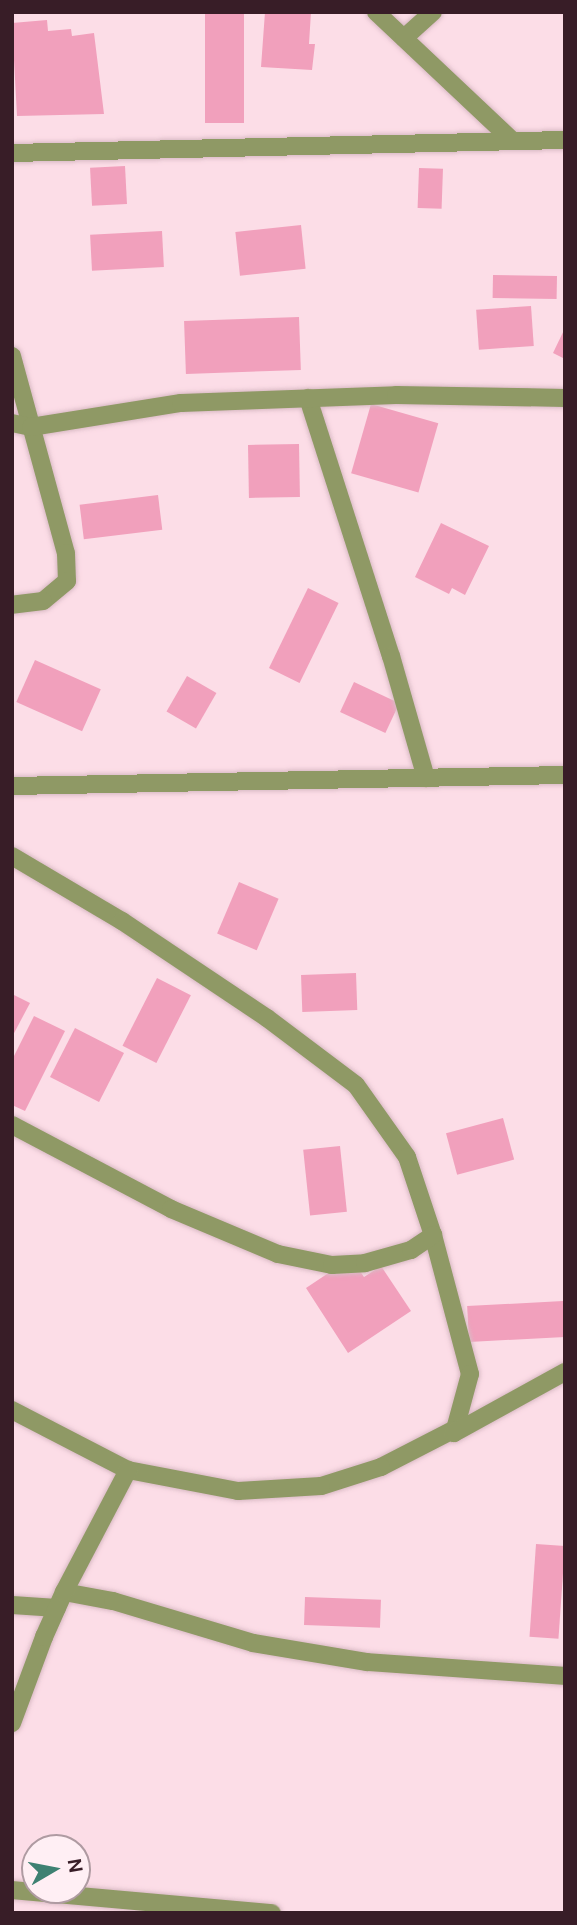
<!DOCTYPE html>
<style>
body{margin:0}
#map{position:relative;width:577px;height:1925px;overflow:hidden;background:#fcdde7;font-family:"DM Sans",sans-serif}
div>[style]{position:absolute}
.building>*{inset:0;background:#f1a0bc;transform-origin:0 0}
.roads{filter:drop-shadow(0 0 2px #d9bac4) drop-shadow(0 0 2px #d9bac4)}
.minor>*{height:18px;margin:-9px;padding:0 9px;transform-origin:9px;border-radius:9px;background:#8f9965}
span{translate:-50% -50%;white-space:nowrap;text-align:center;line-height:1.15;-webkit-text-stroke:7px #ffeff4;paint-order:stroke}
.frame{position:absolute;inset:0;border:14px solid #381d27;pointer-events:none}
.north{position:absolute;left:21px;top:1834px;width:70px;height:70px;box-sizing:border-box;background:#ffeff4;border:2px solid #af9ba2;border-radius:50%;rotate:80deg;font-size:19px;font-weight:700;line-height:28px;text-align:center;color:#381d27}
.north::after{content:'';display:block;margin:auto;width:24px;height:32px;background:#3e8172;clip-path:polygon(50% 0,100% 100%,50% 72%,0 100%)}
</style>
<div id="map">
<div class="building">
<div style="left:205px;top:12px;width:39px;height:111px"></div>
<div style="clip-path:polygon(265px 12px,311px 12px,309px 44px,315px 44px,312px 70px,261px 67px)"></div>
<div style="clip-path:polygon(47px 20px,48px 31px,71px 29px,72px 36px,94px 33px,104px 114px,17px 116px,12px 23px)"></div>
<div style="left:125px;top:166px;width:38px;height:35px;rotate:87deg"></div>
<div style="left:419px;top:168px;width:24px;height:40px;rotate:2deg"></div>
<div style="left:301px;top:225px;width:44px;height:66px;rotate:84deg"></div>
<div style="left:162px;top:231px;width:36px;height:72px;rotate:87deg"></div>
<div style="left:493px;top:275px;width:64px;height:23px;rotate:1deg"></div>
<div style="left:531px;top:306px;width:40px;height:55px;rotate:86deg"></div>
<div style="left:299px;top:317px;width:53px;height:115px;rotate:88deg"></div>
<div style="clip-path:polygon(565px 328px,565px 359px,553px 353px)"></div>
<div style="left:371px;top:404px;width:70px;height:72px;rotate:16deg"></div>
<div style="left:299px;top:444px;width:53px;height:51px;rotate:89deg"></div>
<div style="left:158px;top:495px;width:35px;height:79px;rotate:83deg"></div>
<div style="clip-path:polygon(441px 523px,489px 546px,465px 595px,452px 588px,449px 594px,415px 577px)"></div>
<div style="left:308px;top:588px;width:34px;height:89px;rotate:26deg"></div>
<div style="left:35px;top:660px;width:72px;height:46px;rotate:24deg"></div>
<div style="left:187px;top:676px;width:34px;height:41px;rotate:30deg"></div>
<div style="left:354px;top:682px;width:50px;height:33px;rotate:25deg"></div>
<div style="left:239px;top:882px;width:43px;height:56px;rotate:23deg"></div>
<div style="left:356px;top:973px;width:37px;height:55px;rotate:88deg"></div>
<div style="left:157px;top:978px;width:38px;height:76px;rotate:27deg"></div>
<div style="clip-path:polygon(12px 994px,30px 1003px,12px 1037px)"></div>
<div style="clip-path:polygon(34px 1016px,65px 1031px,25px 1111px,12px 1105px,12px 1060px)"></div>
<div style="left:75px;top:1028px;width:55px;height:55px;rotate:27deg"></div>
<div style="left:503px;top:1118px;width:43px;height:59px;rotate:75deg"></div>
<div style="left:340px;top:1146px;width:66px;height:37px;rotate:84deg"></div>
<div style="clip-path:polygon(351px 1258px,364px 1277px,381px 1266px,411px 1311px,348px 1353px,306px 1288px)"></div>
<div style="left:563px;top:1301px;width:36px;height:96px;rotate:87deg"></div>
<div style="left:536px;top:1544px;width:29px;height:93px;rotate:4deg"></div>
<div style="left:305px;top:1597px;width:76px;height:28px;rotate:2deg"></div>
</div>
<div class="roads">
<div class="minor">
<div style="left:376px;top:12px;width:188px;rotate:43.3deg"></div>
<div style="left:404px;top:38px;width:39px;rotate:-42deg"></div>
<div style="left:12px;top:153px;width:553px;rotate:-1.35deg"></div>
<div style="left:12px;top:356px;width:204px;rotate:74.7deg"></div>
<div style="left:66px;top:553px;width:28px;rotate:88deg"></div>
<div style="left:67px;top:581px;width:31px;rotate:140deg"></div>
<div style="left:43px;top:601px;width:31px;rotate:173deg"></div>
<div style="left:308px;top:398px;width:271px;rotate:72.2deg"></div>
<div style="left:391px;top:656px;width:127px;rotate:74deg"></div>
<div style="left:12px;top:423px;width:19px;rotate:12deg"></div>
<div style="left:31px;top:427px;width:152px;rotate:-9.1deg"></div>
<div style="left:181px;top:403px;width:215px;rotate:-2.1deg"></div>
<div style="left:396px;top:395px;width:169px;rotate:1deg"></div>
<div style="left:12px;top:786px;width:553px;rotate:-1.14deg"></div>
<div style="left:12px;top:856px;width:128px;rotate:30.6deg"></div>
<div style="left:122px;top:921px;width:174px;rotate:33.8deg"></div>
<div style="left:267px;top:1018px;width:111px;rotate:37deg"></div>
<div style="left:356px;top:1085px;width:88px;rotate:54.7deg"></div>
<div style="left:407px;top:1157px;width:82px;rotate:71.6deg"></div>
<div style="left:433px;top:1235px;width:144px;rotate:75.1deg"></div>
<div style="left:470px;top:1374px;width:61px;rotate:105.2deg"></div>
<div style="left:454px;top:1433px;width:3px;rotate:-108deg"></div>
<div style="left:453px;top:1430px;width:81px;rotate:152.8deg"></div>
<div style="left:381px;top:1467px;width:63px;rotate:162.4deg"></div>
<div style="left:321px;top:1486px;width:83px;rotate:176.6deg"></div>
<div style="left:238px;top:1491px;width:112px;rotate:-169.2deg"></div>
<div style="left:128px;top:1470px;width:131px;rotate:-152.7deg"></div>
<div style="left:12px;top:1125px;width:180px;rotate:27.8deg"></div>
<div style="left:171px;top:1209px;width:116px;rotate:22.8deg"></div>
<div style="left:278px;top:1254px;width:55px;rotate:11.5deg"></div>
<div style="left:332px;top:1265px;width:33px;rotate:-3deg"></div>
<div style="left:365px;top:1263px;width:48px;rotate:-15.8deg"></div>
<div style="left:411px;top:1250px;width:27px;rotate:-34deg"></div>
<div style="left:454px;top:1433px;width:127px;rotate:-28.8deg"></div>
<div style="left:64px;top:1592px;width:50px;rotate:10.4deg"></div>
<div style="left:113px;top:1601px;width:146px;rotate:16.7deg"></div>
<div style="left:253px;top:1643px;width:116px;rotate:9.5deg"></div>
<div style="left:367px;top:1662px;width:198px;rotate:4deg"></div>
<div style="left:12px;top:1605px;width:45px;rotate:3.8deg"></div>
<div style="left:12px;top:1723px;width:92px;rotate:-69.6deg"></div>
<div style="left:44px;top:1637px;width:49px;rotate:-66deg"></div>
<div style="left:64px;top:1592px;width:138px;rotate:-62.3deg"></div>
<div style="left:12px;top:1890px;width:261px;rotate:5.1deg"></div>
</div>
</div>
<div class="frame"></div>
<div class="north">N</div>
</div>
